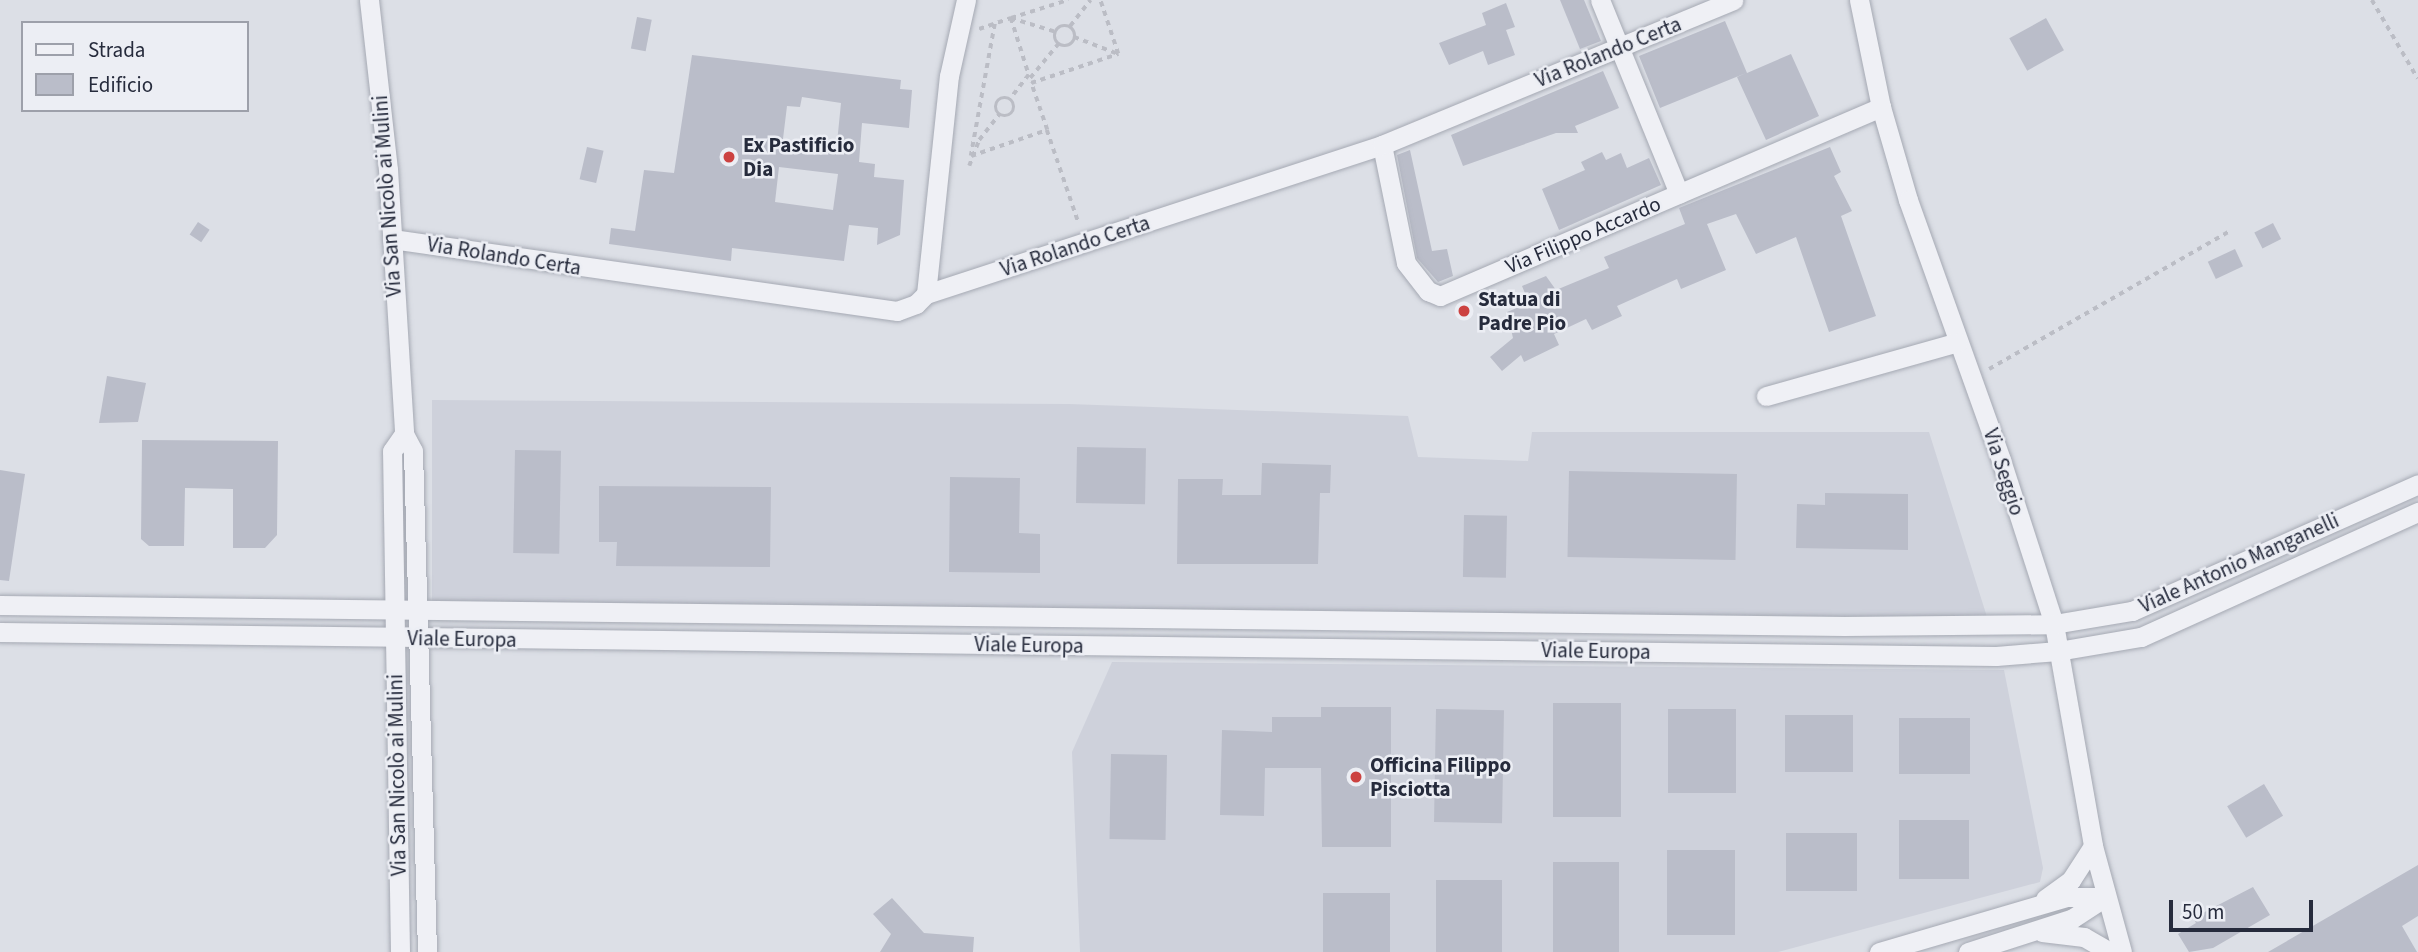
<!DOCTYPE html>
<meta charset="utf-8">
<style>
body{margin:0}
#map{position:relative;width:2418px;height:952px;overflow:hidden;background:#dcdfe6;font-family:"Source Sans 3",sans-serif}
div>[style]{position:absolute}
.built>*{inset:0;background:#ced1db}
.building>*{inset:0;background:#babdc9;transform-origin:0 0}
.path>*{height:3.5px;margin-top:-1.75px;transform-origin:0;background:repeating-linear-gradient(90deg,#bbbdc5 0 5px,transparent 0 10px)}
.path>.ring{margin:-1.75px;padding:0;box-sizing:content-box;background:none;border:3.5px solid #bbbdc5;border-radius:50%}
.roads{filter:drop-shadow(0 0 2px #a5a9b3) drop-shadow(0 0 2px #a5a9b3)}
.minor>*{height:19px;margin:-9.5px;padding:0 9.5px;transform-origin:9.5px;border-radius:9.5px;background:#eff0f5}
.dots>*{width:19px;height:19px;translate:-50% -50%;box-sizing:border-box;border:4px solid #eceef4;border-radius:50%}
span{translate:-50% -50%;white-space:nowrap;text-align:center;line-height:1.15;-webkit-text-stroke:5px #eceef4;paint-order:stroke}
.street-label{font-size:21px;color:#262b3c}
.poi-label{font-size:21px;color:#262b3c;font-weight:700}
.left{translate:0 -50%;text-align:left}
.legend{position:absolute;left:21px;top:21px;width:228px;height:91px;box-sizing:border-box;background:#eceef4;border:2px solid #9da0aa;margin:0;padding:9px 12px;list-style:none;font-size:21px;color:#262b3c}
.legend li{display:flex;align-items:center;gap:14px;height:35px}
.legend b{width:35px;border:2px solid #9da0aa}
.scale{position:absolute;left:2169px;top:900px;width:144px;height:32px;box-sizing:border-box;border:4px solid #262b3c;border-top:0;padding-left:9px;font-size:21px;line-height:24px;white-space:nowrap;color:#262b3c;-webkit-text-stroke:5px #eceef4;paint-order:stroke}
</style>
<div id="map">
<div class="built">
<div style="clip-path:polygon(432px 400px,1069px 404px,1408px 416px,1418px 457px,1528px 461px,1532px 432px,1929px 432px,1987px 617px,432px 608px)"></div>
<div style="clip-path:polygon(1112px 662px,2004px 670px,2043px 868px,2040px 882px,1778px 952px,1080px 952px,1072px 752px)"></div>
</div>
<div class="building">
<div style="clip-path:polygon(1560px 0,1584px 0,1601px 41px,1580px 49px)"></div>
<div style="clip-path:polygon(1506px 3px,1515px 27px,1506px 30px,1515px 55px,1488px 65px,1483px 51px,1449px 65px,1439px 43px,1486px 25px,1482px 13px)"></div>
<div style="left:637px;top:17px;width:15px;height:32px;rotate:11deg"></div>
<div style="left:2046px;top:18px;width:37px;height:42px;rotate:61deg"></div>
<div style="clip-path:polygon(1725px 21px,1747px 73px,1791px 54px,1819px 116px,1766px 140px,1737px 77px,1746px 73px,1660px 108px,1639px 56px)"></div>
<div style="clip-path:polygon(evenodd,692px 55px,901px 80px,900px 89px,912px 90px,909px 128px,862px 123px,859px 162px,875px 164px,874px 177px,904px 180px,900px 235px,877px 245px,878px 228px,849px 225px,844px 261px,732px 248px,731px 261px,609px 244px,611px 228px,635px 231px,644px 170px,674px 173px,692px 55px,802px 97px,841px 103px,836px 153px,782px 147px,787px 106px,800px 107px,802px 97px,692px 55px,779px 167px,838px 174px,833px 210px,775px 202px,779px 167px)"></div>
<div style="clip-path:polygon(1603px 71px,1619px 108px,1575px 126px,1578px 133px,1556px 133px,1463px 166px,1451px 135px)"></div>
<div style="left:587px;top:147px;width:17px;height:33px;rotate:13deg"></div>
<div style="clip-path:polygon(1830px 147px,1841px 172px,1834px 176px,1852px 211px,1841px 216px,1876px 316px,1829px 332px,1796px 237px,1756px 254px,1736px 214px,1707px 224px,1726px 270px,1681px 289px,1677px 279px,1617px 306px,1622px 316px,1592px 330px,1586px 319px,1554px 334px,1559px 345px,1524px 362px,1521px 355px,1502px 371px,1490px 357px,1513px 338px,1507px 312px,1529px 303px,1522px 286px,1546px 276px,1556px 290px,1609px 268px,1604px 257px,1685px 224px,1679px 208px)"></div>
<div style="clip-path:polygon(1410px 150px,1432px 251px,1447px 249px,1453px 276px,1438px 282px,1417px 258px,1397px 155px)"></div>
<div style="clip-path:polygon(1602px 152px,1606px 160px,1621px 153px,1627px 168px,1649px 158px,1661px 185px,1559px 230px,1542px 189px,1585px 170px,1581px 162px)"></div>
<div style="left:198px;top:222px;width:14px;height:15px;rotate:34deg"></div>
<div style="left:2273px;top:223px;width:18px;height:21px;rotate:63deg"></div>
<div style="left:2235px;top:249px;width:19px;height:30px;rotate:65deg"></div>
<div style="clip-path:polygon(107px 376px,146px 383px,138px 422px,99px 423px)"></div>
<div style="clip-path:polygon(142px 440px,278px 441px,277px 535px,265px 548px,233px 548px,233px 489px,185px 488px,184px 546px,149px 546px,141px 539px)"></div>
<div style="left:1077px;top:447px;width:69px;height:56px;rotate:1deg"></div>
<div style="left:515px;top:450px;width:46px;height:103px;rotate:1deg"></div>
<div style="clip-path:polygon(1262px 463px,1331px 465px,1330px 493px,1320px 493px,1318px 564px,1177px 564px,1178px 479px,1223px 479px,1222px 495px,1261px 495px)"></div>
<div style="clip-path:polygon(0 470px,25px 474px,9px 581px,0 580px)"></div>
<div style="left:1569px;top:471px;width:168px;height:86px;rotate:1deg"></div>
<div style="clip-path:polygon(950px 477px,1020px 478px,1019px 533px,1040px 534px,1040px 573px,949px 572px)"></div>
<div style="clip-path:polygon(599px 486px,771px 487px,770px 567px,616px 566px,617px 542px,599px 542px)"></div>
<div style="clip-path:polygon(1825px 493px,1908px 494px,1908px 550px,1796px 548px,1797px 504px,1825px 505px)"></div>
<div style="left:1464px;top:515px;width:43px;height:62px;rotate:1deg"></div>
<div style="left:1553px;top:703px;width:68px;height:114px"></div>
<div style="clip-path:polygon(1321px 707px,1391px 707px,1391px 847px,1322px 847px,1321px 768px,1265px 768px,1264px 816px,1220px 815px,1222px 730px,1272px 732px,1272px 717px,1321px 717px)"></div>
<div style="left:1436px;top:709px;width:68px;height:113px;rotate:1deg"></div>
<div style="left:1668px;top:709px;width:68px;height:84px"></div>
<div style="left:1785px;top:715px;width:68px;height:57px"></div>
<div style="left:1899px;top:718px;width:71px;height:56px"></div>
<div style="left:1111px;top:754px;width:56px;height:85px;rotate:1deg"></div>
<div style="left:2264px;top:784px;width:37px;height:43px;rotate:59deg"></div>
<div style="left:1899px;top:820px;width:70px;height:59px"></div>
<div style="left:1786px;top:833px;width:71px;height:58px"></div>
<div style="left:1667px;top:850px;width:68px;height:85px"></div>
<div style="left:1553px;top:862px;width:66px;height:90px"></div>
<div style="clip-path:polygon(2418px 865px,2418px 916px,2402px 926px,2417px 952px,2268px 952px)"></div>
<div style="left:1436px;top:880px;width:66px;height:72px"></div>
<div style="clip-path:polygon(2253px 887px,2270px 915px,2213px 948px,2189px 952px,2178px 934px,2196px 923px,2193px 918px)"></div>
<div style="left:1390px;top:893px;width:59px;height:67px;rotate:90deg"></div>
<div style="clip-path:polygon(892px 898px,924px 933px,974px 937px,973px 952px,880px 952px,891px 934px,873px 914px)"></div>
</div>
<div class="path">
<div style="left:2372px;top:0;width:91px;rotate:59.8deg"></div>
<div style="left:1011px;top:18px;width:60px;rotate:-17.5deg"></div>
<div style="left:1011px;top:18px;width:47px;rotate:17.3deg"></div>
<div style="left:995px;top:24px;width:134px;rotate:100.3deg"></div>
<div style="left:971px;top:156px;width:80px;rotate:-18.9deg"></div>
<div style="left:1047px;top:130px;width:50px;rotate:-108.8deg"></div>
<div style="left:1031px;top:83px;width:92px;rotate:-18.4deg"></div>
<div style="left:1118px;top:54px;width:57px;rotate:-108.4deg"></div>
<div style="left:1070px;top:26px;width:33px;rotate:-52deg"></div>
<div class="ring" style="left:1055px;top:26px;width:16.5px;height:16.5px"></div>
<div style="left:979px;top:29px;width:34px;rotate:-19deg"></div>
<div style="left:1011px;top:18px;width:60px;rotate:72.5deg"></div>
<div style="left:1029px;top:75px;width:31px;rotate:128deg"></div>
<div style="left:1074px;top:37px;width:47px;rotate:21.1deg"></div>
<div style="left:1030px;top:78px;width:45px;rotate:-50.4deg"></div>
<div class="ring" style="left:996px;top:98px;width:14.5px;height:14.5px"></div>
<div style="left:1047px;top:130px;width:99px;rotate:71.2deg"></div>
<div style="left:969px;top:166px;width:28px;rotate:-69deg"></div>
<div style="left:979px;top:140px;width:33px;rotate:-52deg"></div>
<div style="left:1989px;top:369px;width:278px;rotate:-29.8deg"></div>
</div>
<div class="roads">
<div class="minor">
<div style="left:369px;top:0;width:170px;rotate:83.6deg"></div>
<div style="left:388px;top:169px;width:265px;rotate:86.5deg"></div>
<div style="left:404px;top:434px;width:19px;rotate:62deg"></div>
<div style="left:413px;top:451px;width:501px;rotate:88.4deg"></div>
<div style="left:1600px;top:0;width:209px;rotate:67.8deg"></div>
<div style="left:1859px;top:0;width:109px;rotate:78.4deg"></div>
<div style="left:1881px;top:107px;width:97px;rotate:73.8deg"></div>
<div style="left:1908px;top:200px;width:276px;rotate:70.3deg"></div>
<div style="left:2001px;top:460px;width:172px;rotate:72.1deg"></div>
<div style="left:2054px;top:624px;width:225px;rotate:80deg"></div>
<div style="left:2093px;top:846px;width:110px;rotate:74.7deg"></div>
<div style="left:1382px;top:145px;width:120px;rotate:78.5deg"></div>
<div style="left:1406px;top:263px;width:36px;rotate:52deg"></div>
<div style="left:1428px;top:291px;width:13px;rotate:23deg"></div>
<div style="left:1440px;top:296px;width:480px;rotate:-23.2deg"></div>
<div style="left:392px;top:239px;width:510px;rotate:8.11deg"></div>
<div style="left:897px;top:311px;width:20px;rotate:-20deg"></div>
<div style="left:916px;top:304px;width:14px;rotate:-45deg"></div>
<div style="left:926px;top:294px;width:480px;rotate:-18.1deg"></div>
<div style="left:1382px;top:145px;width:380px;rotate:-22.4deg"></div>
<div style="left:926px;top:294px;width:219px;rotate:-84deg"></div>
<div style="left:949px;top:76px;width:78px;rotate:-77.4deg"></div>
<div style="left:1766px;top:396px;width:199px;rotate:-15.7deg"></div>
<div style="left:0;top:605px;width:1844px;rotate:0.65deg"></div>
<div style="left:1844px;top:626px;width:210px;rotate:-0.5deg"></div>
<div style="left:2054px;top:624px;width:79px;rotate:-9.5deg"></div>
<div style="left:2132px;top:611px;width:313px;rotate:-23.9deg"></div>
<div style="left:0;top:632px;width:1996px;rotate:0.69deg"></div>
<div style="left:1996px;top:656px;width:62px;rotate:-4.6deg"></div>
<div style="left:2058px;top:651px;width:84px;rotate:-9.6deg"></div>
<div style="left:2141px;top:637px;width:304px;rotate:-24.3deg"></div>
<div style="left:2045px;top:899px;width:32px;rotate:-36deg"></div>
<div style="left:2071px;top:880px;width:40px;rotate:-57.1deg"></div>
<div style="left:2042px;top:932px;width:42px;rotate:6.8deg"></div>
<div style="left:2084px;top:937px;width:30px;rotate:30deg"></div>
<div style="left:400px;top:952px;width:501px;rotate:-90.91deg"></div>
<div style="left:392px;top:451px;width:21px;rotate:-55deg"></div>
<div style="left:1879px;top:952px;width:196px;rotate:-16.3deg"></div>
<div style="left:2067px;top:897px;width:38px"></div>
<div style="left:1968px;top:952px;width:110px;rotate:-17.9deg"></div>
<div style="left:2073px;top:918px;width:38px;rotate:-33deg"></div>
</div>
</div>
<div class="dots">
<div style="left:729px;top:157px;background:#cc4241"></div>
<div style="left:1464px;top:311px;background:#cc4241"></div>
<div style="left:1356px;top:777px;background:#cc4241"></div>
</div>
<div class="street-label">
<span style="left:1608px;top:52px;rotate:-22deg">Via Rolando Certa</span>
<span style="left:387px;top:196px;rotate:-94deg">Via San Nicolò ai Mulini</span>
<span style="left:1583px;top:235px;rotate:-23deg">Via Filippo Accardo</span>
<span style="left:1075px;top:246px;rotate:-18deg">Via Rolando Certa</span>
<span style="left:504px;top:256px;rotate:9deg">Via Rolando Certa</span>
<span style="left:2004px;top:472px;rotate:72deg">Via Seggio</span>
<span style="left:2239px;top:563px;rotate:-24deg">Viale Antonio Manganelli</span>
<span style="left:462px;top:639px;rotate:1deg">Viale Europa</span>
<span style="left:1029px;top:645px;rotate:1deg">Viale Europa</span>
<span style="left:1596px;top:651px;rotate:1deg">Viale Europa</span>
<span style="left:397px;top:775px;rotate:-91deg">Via San Nicolò ai Mulini</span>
</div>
<div class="poi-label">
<span class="left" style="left:743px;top:157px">Ex Pastificio<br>Dia</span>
<span class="left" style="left:1478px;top:311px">Statua di<br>Padre Pio</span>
<span class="left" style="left:1370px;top:777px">Officina Filippo<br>Pisciotta</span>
</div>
<ul class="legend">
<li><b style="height:9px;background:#eff0f5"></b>Strada</li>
<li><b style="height:19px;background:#babdc9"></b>Edificio</li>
</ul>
<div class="scale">50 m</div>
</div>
